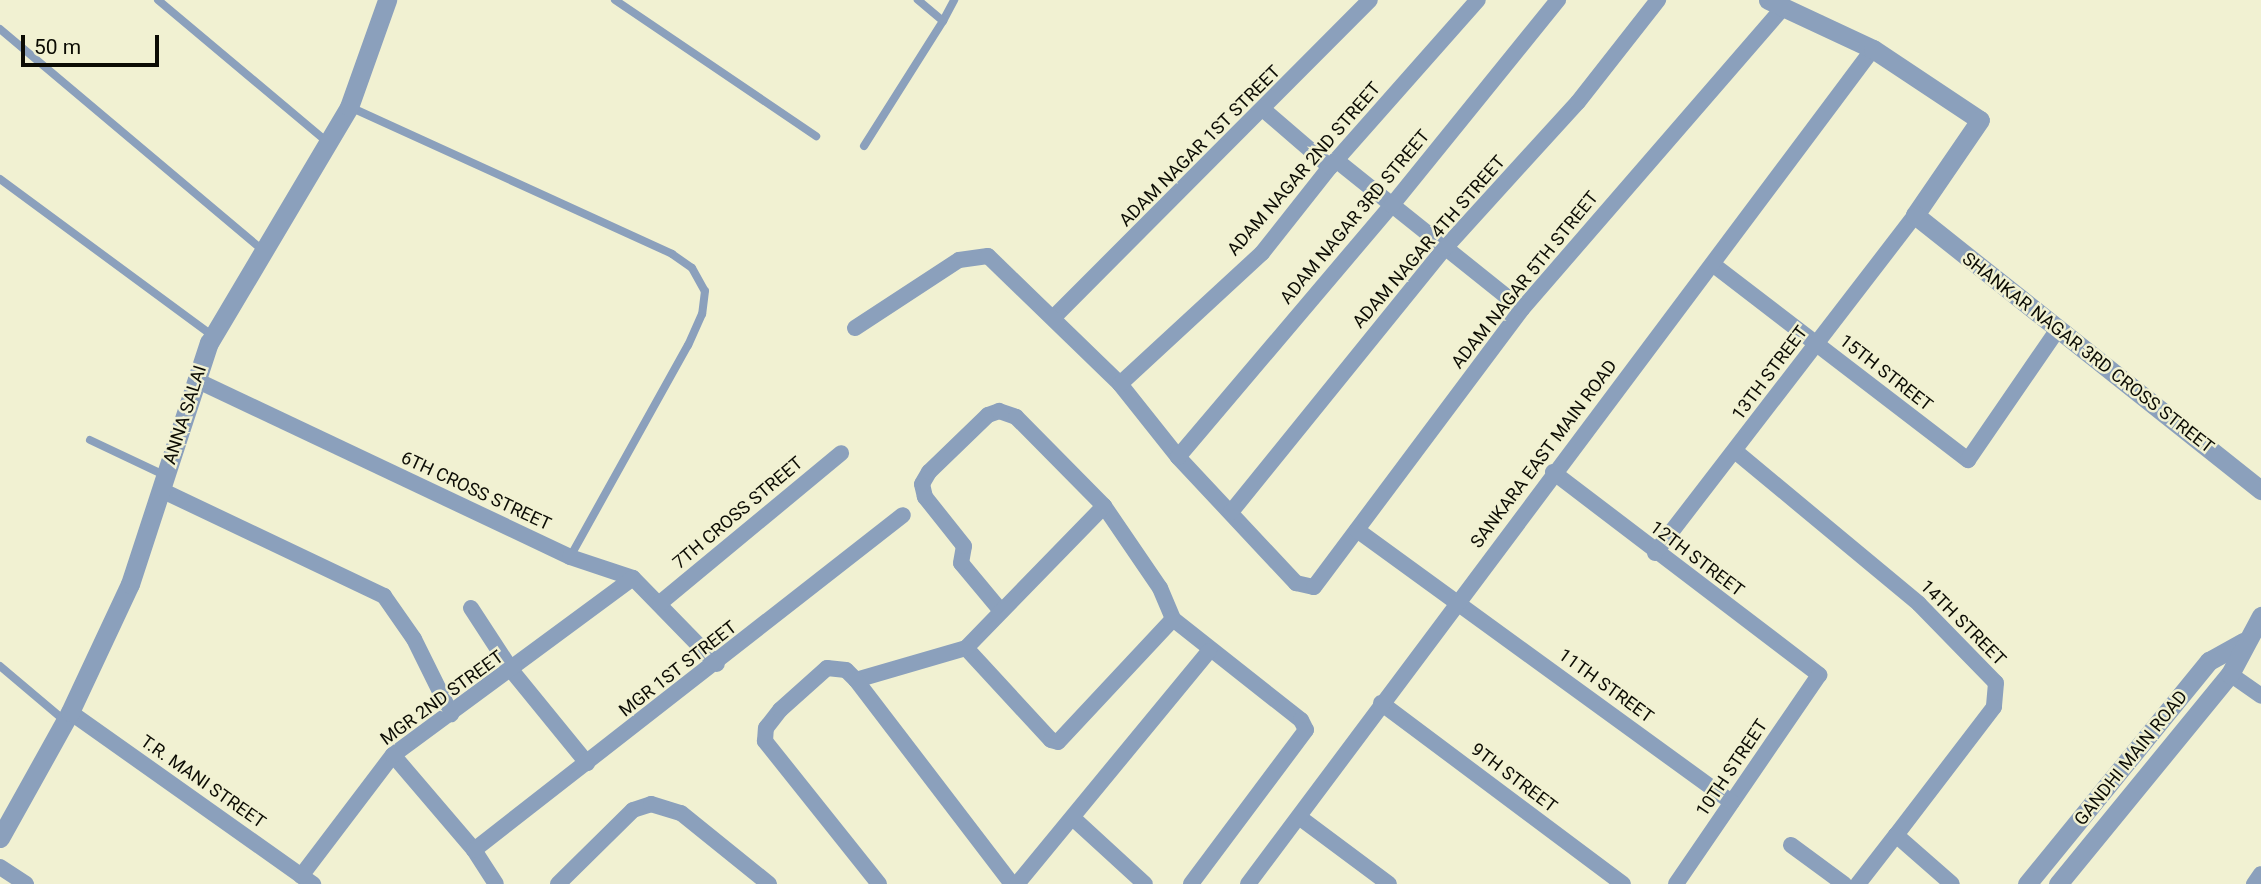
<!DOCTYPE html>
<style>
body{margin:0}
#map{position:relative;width:2261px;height:884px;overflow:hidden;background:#f1f1d2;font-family:Roboto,sans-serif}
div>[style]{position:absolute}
.service>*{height:8px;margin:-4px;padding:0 4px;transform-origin:4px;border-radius:4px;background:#8ba0bc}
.minor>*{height:16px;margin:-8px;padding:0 8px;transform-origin:8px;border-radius:8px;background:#8ba0bc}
.tertiary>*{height:19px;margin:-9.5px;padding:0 9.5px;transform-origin:9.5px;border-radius:9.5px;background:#8ba0bc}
span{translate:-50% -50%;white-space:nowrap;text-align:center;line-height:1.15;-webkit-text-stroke:5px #f1f1d2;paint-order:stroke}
.street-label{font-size:18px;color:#0c0c04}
.scale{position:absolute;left:21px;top:35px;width:138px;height:32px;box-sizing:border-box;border:4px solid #0c0c04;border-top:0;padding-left:9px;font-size:21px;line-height:24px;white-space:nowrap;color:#0c0c04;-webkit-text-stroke:5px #f1f1d2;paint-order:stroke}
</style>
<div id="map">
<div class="service">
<div style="left:158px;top:0;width:219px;rotate:40deg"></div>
<div style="left:615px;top:0;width:243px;rotate:34.1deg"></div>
<div style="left:943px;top:21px;width:24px;rotate:-62deg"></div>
<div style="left:0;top:29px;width:343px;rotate:40.1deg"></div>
<div style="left:350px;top:107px;width:354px;rotate:24.5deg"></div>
<div style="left:672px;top:254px;width:24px;rotate:35deg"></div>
<div style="left:692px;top:268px;width:26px;rotate:61deg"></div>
<div style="left:705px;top:291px;width:23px;rotate:97deg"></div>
<div style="left:702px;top:314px;width:34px;rotate:114deg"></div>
<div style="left:688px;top:345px;width:243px;rotate:119.1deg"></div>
<div style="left:864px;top:146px;width:148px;rotate:-57.7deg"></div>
<div style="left:943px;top:21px;width:33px;rotate:-140deg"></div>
<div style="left:0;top:179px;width:265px;rotate:36.4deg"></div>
<div style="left:90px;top:440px;width:84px;rotate:25.3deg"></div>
<div style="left:0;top:666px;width:85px;rotate:40.2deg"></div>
</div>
<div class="minor">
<div style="left:1265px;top:111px;width:86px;rotate:40.7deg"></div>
<div style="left:1336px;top:160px;width:238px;rotate:38.7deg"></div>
<div style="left:1715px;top:266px;width:319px;rotate:37.5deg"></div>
<div style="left:1968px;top:460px;width:159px;rotate:-55.5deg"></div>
<div style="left:1055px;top:316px;width:446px;rotate:-45.1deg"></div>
<div style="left:855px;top:328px;width:124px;rotate:-33.2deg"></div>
<div style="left:959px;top:260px;width:29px;rotate:-8deg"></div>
<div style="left:988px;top:256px;width:184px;rotate:44.1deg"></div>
<div style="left:1120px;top:384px;width:93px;rotate:51.5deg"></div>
<div style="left:1178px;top:457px;width:173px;rotate:46.9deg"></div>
<div style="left:1296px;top:583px;width:18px;rotate:13deg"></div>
<div style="left:1314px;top:587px;width:347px;rotate:-53.2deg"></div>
<div style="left:1522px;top:309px;width:397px;rotate:-49.1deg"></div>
<div style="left:196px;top:380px;width:414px;rotate:25.3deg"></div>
<div style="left:570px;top:557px;width:66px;rotate:18.4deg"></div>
<div style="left:633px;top:578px;width:120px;rotate:45.7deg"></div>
<div style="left:1120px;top:384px;width:193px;rotate:-42.7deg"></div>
<div style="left:1262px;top:253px;width:110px;rotate:-51.7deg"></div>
<div style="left:1330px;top:167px;width:223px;rotate:-48.5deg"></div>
<div style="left:1735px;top:451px;width:239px;rotate:39.7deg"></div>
<div style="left:1919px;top:604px;width:110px;rotate:45.7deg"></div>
<div style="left:1996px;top:683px;width:24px;rotate:95deg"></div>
<div style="left:1994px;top:707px;width:161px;rotate:127.4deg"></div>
<div style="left:1896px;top:835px;width:74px;rotate:41.2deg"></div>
<div style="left:1178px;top:457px;width:331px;rotate:-49.7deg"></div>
<div style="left:1392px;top:205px;width:264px;rotate:-51deg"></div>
<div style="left:1553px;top:472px;width:335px;rotate:37.3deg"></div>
<div style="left:1819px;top:675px;width:253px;rotate:124.4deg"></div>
<div style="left:161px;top:490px;width:247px;rotate:25.4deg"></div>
<div style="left:384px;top:596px;width:52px;rotate:55.1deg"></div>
<div style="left:414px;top:639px;width:84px;rotate:63.7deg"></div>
<div style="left:1231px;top:512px;width:340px;rotate:-51deg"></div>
<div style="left:1445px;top:248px;width:197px;rotate:-47.7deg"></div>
<div style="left:1578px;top:102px;width:130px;rotate:-51.9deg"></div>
<div style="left:1357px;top:530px;width:463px;rotate:36deg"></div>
<div style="left:1655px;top:553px;width:426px;rotate:-52.4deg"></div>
<div style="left:660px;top:603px;width:235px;rotate:-39.6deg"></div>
<div style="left:471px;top:608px;width:75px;rotate:56.9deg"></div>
<div style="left:512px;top:671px;width:119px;rotate:50.8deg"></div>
<div style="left:1001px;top:611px;width:62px;rotate:-129.8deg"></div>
<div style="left:961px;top:563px;width:17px;rotate:-80deg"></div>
<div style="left:964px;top:546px;width:63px;rotate:-128.5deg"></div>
<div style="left:925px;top:497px;width:13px;rotate:-103deg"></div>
<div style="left:922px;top:484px;width:14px;rotate:-60deg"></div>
<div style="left:929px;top:472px;width:82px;rotate:-44deg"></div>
<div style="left:988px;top:415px;width:12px;rotate:-20deg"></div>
<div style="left:999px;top:411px;width:18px;rotate:19deg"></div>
<div style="left:1016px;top:417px;width:125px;rotate:45.3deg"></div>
<div style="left:1104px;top:506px;width:99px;rotate:55.7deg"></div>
<div style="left:1160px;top:588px;width:34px;rotate:67deg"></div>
<div style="left:1173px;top:619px;width:163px;rotate:38.3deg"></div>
<div style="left:1301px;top:720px;width:11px;rotate:63deg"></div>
<div style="left:1306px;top:730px;width:192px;rotate:126.8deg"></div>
<div style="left:966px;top:648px;width:125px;rotate:47.3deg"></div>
<div style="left:1051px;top:740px;width:7px;rotate:16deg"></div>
<div style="left:1058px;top:742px;width:168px;rotate:-46.9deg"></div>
<div style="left:2230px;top:674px;width:38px;rotate:35deg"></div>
<div style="left:856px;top:680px;width:115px;rotate:-16.2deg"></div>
<div style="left:966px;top:648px;width:198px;rotate:-45.8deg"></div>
<div style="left:1381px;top:703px;width:302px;rotate:36.8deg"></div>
<div style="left:70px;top:712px;width:298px;rotate:35.3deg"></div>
<div style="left:393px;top:755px;width:125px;rotate:49.5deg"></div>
<div style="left:474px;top:850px;width:40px;rotate:57.1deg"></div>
<div style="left:1299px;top:817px;width:112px;rotate:36.7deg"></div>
<div style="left:1074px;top:819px;width:96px;rotate:42.5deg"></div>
<div style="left:1791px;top:845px;width:66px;rotate:36.3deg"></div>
<div style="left:474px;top:850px;width:544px;rotate:-37.99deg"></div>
<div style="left:0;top:867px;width:31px;rotate:33deg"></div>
<div style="left:301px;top:876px;width:152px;rotate:-52.8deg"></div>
<div style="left:393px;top:755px;width:298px;rotate:-36.4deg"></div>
<div style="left:558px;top:884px;width:105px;rotate:-44.6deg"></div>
<div style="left:633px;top:810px;width:19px;rotate:-18deg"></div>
<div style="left:651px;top:804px;width:31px;rotate:17deg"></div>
<div style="left:681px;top:813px;width:113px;rotate:38.9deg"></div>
<div style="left:879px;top:884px;width:183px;rotate:-128.6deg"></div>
<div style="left:765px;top:741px;width:13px;rotate:-86deg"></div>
<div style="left:766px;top:728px;width:23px;rotate:-52deg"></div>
<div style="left:780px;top:710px;width:63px;rotate:-41.8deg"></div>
<div style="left:827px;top:668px;width:19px;rotate:6deg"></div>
<div style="left:846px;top:670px;width:14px;rotate:45deg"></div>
<div style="left:856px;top:680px;width:257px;rotate:52.6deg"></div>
<div style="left:1017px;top:884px;width:302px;rotate:-50.5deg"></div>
<div style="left:1248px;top:884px;width:1043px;rotate:-53.19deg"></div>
<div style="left:1858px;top:884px;width:62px;rotate:-52.2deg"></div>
<div style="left:2254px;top:884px;width:12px;rotate:-55deg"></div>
</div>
<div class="tertiary">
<div style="left:1768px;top:0;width:116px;rotate:25deg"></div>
<div style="left:1873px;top:49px;width:128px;rotate:33.6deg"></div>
<div style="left:1980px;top:120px;width:115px;rotate:124.4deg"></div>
<div style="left:1915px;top:215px;width:442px;rotate:38.5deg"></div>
<div style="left:0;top:838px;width:144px;rotate:-60.9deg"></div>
<div style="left:70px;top:712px;width:141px;rotate:-64.9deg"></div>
<div style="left:130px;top:584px;width:254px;rotate:-71.9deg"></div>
<div style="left:209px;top:343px;width:274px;rotate:-59.3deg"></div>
<div style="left:349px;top:107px;width:114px;rotate:-70.4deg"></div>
<div style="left:2027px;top:884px;width:288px;rotate:-50.8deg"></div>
<div style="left:2209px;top:661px;width:39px;rotate:-29deg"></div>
<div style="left:2058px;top:884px;width:271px;rotate:-50.7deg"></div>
<div style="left:2230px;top:674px;width:66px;rotate:-61.9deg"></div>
</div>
<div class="street-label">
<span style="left:1200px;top:146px;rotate:-45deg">ADAM NAGAR 1ST STREET</span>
<span style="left:1304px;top:169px;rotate:-49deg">ADAM NAGAR 2ND STREET</span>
<span style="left:1355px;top:217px;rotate:-50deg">ADAM NAGAR 3RD STREET</span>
<span style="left:1429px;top:242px;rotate:-49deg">ADAM NAGAR 4TH STREET</span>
<span style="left:1525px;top:280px;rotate:-51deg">ADAM NAGAR 5TH STREET</span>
<span style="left:2088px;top:353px;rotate:38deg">SHANKAR NAGAR 3RD CROSS STREET</span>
<span style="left:1770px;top:373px;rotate:-53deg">13TH STREET</span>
<span style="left:1886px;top:373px;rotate:38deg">15TH STREET</span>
<span style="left:185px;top:415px;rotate:-72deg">ANNA SALAI</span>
<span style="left:1544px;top:454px;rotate:-53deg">SANKARA EAST MAIN ROAD</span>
<span style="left:476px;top:491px;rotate:25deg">6TH CROSS STREET</span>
<span style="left:738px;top:513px;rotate:-40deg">7TH CROSS STREET</span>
<span style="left:1697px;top:559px;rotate:37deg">12TH STREET</span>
<span style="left:1963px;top:623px;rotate:45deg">14TH STREET</span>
<span style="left:678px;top:669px;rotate:-38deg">MGR 1ST STREET</span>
<span style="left:1606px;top:686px;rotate:36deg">11TH STREET</span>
<span style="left:442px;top:698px;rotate:-36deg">MGR 2ND STREET</span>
<span style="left:2131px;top:758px;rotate:-51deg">GANDHI MAIN ROAD</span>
<span style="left:1732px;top:768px;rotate:-56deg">10TH STREET</span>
<span style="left:1514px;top:778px;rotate:37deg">9TH STREET</span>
<span style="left:203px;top:782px;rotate:35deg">T.R. MANI STREET</span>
</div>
<div class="scale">50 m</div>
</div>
